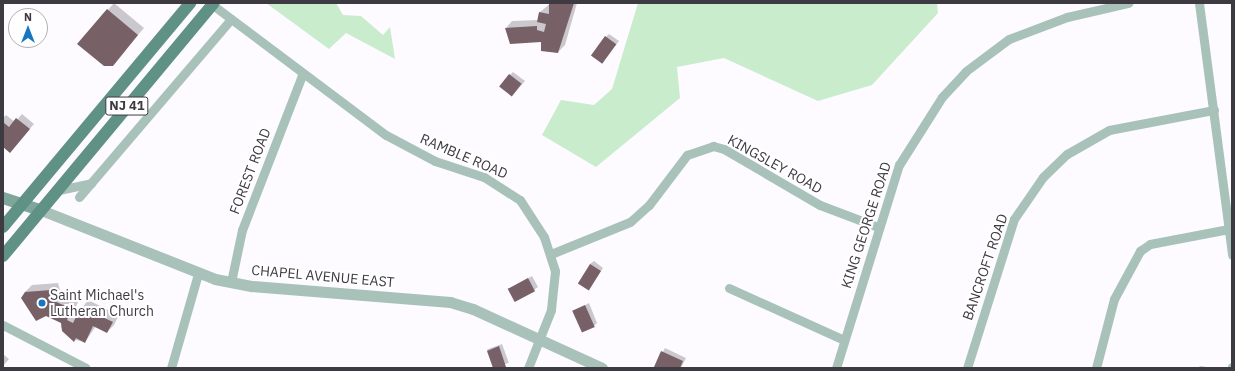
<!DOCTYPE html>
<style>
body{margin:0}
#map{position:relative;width:1235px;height:371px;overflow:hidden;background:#fdfbff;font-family:"IBM Plex Sans",sans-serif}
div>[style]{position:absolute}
.green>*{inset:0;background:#c9eccd}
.shadow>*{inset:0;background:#0003;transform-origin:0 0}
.building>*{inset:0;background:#776167;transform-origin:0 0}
.minor>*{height:9px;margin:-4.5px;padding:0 4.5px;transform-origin:4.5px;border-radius:4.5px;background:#a8c2ba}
.tertiary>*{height:11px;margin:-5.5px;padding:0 5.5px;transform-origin:5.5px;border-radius:5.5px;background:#a8c2ba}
.secondary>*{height:12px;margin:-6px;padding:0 6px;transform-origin:6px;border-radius:6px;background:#7ea69b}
.primary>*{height:12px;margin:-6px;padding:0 6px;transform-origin:6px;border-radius:6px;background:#5f9184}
.dots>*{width:11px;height:11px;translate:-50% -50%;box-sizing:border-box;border:2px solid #fff;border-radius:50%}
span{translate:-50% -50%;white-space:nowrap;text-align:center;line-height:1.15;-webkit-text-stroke:4px #fff;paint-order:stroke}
.shield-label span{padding:1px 3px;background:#fff;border:1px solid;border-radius:3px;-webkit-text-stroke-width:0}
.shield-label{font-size:13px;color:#3e3a42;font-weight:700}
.street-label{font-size:14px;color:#3e3a42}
.poi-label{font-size:14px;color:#3e3a42}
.left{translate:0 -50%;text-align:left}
.frame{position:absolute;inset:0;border:4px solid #3e3a42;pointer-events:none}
.north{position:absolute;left:8px;top:8px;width:40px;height:40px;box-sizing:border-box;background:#fff;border:1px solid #b2b0b3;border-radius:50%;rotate:0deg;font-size:11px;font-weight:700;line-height:16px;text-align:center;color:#3e3a42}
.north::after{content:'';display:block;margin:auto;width:14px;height:18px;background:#1776c2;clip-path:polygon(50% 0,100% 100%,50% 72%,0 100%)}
</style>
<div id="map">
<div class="green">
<div style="clip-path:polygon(266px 3px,336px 3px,343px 15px,361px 16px,383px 35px,390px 27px,395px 59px,346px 33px,329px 49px)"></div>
<div style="clip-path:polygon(638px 3px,937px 3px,938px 13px,872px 85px,818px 101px,724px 58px,677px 67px,680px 98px,596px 167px,542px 135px,561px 100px,594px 105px,612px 89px)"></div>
</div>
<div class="shadow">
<div style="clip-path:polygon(114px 3px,144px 28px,119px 57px,79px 43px)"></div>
<div style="clip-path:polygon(551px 3px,577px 3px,565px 45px,558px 52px,542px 41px,506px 28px,512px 21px,538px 20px,540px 12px)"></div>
<div style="clip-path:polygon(609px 34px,619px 41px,605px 59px,606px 37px)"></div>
<div style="clip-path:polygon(513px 72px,525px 81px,512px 96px,510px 75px)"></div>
<div style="clip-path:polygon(22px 114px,34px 124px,10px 152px,3px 146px,3px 118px,6px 115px,15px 122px)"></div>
<div style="clip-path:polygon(594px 261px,603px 268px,591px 286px,590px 264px)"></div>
<div style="clip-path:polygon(532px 276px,538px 287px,534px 290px,509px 289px)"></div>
<div style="clip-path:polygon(58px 283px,61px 294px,78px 302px,73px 313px,77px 315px,88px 300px,119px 315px,114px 325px,107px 332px,96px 326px,85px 342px,71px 339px,72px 336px,61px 327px,63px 323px,25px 292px,32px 285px)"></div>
<div style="clip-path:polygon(589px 303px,597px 323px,594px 326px,574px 311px)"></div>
<div style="left:502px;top:344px;width:20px;height:16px;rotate:70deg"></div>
<div style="clip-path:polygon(665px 348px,686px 358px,681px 368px,655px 366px)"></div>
<div style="clip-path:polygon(3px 354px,9px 359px,3px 366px)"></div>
<div style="clip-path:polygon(1200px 366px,1214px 368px,1198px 368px)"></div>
</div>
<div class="building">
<div style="clip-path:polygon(549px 3px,574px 3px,558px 53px,541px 51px,541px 42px,510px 44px,505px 28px,537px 26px,537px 30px,544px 32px,546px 24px,537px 22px,539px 12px,549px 14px)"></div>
<div style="clip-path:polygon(107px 9px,138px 35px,113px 66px,104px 66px,77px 44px)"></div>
<div style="left:605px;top:36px;width:14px;height:24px;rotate:36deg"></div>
<div style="left:509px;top:74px;width:16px;height:16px;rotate:38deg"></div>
<div style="clip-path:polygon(16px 118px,30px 129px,10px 153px,3px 147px,3px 122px,9px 127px)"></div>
<div style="left:590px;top:264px;width:13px;height:23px;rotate:32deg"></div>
<div style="left:528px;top:278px;width:15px;height:23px;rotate:62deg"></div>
<div style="clip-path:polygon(51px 290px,54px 301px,72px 309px,67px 320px,73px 323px,81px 307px,113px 322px,107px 333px,93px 326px,85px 343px,76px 338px,74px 342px,62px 331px,61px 323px,46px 316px,36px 321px,21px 298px,25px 292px)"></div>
<div style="left:585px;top:305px;width:24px;height:14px;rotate:66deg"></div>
<div style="clip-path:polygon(499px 346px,506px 367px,493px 368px,487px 351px)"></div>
<div style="clip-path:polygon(661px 351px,683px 361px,680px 368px,654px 367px)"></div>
</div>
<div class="minor">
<div style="left:210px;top:3px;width:220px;rotate:36.9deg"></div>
<div style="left:386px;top:135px;width:55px;rotate:28deg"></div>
<div style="left:435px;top:161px;width:52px;rotate:18.1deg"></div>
<div style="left:484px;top:177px;width:43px;rotate:32.6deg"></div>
<div style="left:520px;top:200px;width:44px;rotate:57deg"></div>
<div style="left:544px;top:237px;width:36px;rotate:72deg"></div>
<div style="left:555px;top:271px;width:39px;rotate:96deg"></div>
<div style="left:551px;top:310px;width:62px;rotate:111.6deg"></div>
<div style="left:1199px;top:3px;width:254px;rotate:82.5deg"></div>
<div style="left:59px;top:190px;width:33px;rotate:-12deg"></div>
<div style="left:79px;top:197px;width:234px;rotate:-49.5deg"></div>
<div style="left:551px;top:254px;width:85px;rotate:-22.1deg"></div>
<div style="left:630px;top:222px;width:25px;rotate:-42deg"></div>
<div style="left:649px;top:205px;width:63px;rotate:-52.8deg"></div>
<div style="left:687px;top:155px;width:28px;rotate:-19deg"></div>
<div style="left:713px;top:146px;width:11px;rotate:15deg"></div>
<div style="left:724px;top:149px;width:111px;rotate:30.3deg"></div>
<div style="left:820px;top:205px;width:62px;rotate:20.8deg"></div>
<div style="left:231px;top:282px;width:53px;rotate:-78.1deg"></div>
<div style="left:242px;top:230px;width:168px;rotate:-68.8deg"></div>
<div style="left:729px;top:288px;width:126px;rotate:24.3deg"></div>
<div style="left:3px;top:325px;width:93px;rotate:27.4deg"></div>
<div style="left:171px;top:368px;width:98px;rotate:-74deg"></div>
<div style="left:836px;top:368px;width:213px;rotate:-72.8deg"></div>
<div style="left:899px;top:165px;width:80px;rotate:-57.7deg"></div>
<div style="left:942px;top:97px;width:35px;rotate:-47deg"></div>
<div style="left:966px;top:71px;width:54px;rotate:-36.7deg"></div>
<div style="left:1009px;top:39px;width:62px;rotate:-20.8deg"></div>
<div style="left:1067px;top:17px;width:63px;rotate:-12.9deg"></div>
<div style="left:967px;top:368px;width:156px;rotate:-72.5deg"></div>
<div style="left:1014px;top:219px;width:51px;rotate:-55.4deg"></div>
<div style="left:1043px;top:177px;width:33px;rotate:-44deg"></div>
<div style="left:1067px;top:154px;width:48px;rotate:-29.7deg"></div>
<div style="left:1109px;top:130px;width:107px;rotate:-10.8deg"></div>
<div style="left:1096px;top:368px;width:71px;rotate:-75.4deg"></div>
<div style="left:1114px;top:299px;width:55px;rotate:-61.6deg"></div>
<div style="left:1140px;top:251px;width:12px;rotate:-35deg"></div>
<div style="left:1150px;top:244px;width:80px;rotate:-10.8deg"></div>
<div style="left:1232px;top:368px;width:1px;rotate:-90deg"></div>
</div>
<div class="tertiary">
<div style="left:41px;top:210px;width:187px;rotate:21.6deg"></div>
<div style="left:215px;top:279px;width:38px;rotate:11deg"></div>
<div style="left:252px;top:286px;width:199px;rotate:4.6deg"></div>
<div style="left:450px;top:302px;width:24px;rotate:17deg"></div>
<div style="left:473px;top:309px;width:142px;rotate:24.6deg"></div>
</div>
<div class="secondary">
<div style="left:3px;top:198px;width:40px;rotate:18deg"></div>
</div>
<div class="primary">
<div style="left:3px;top:227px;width:292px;rotate:-50.1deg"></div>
<div style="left:3px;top:256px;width:329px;rotate:-50.2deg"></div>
</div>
<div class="dots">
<div style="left:42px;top:303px;background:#1776c2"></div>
</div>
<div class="shield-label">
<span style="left:127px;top:106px">NJ 41</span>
</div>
<div class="street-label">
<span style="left:464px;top:156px;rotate:23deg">RAMBLE ROAD</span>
<span style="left:775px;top:164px;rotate:29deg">KINGSLEY ROAD</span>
<span style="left:250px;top:171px;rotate:-69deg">FOREST ROAD</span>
<span style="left:866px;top:225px;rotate:-72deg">KING GEORGE ROAD</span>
<span style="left:985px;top:267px;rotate:-71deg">BANCROFT ROAD</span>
<span style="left:323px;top:276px;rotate:5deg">CHAPEL AVENUE EAST</span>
</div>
<div class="poi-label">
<span class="left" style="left:50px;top:303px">Saint Michael's<br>Lutheran Church</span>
</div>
<div class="frame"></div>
<div class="north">N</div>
</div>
